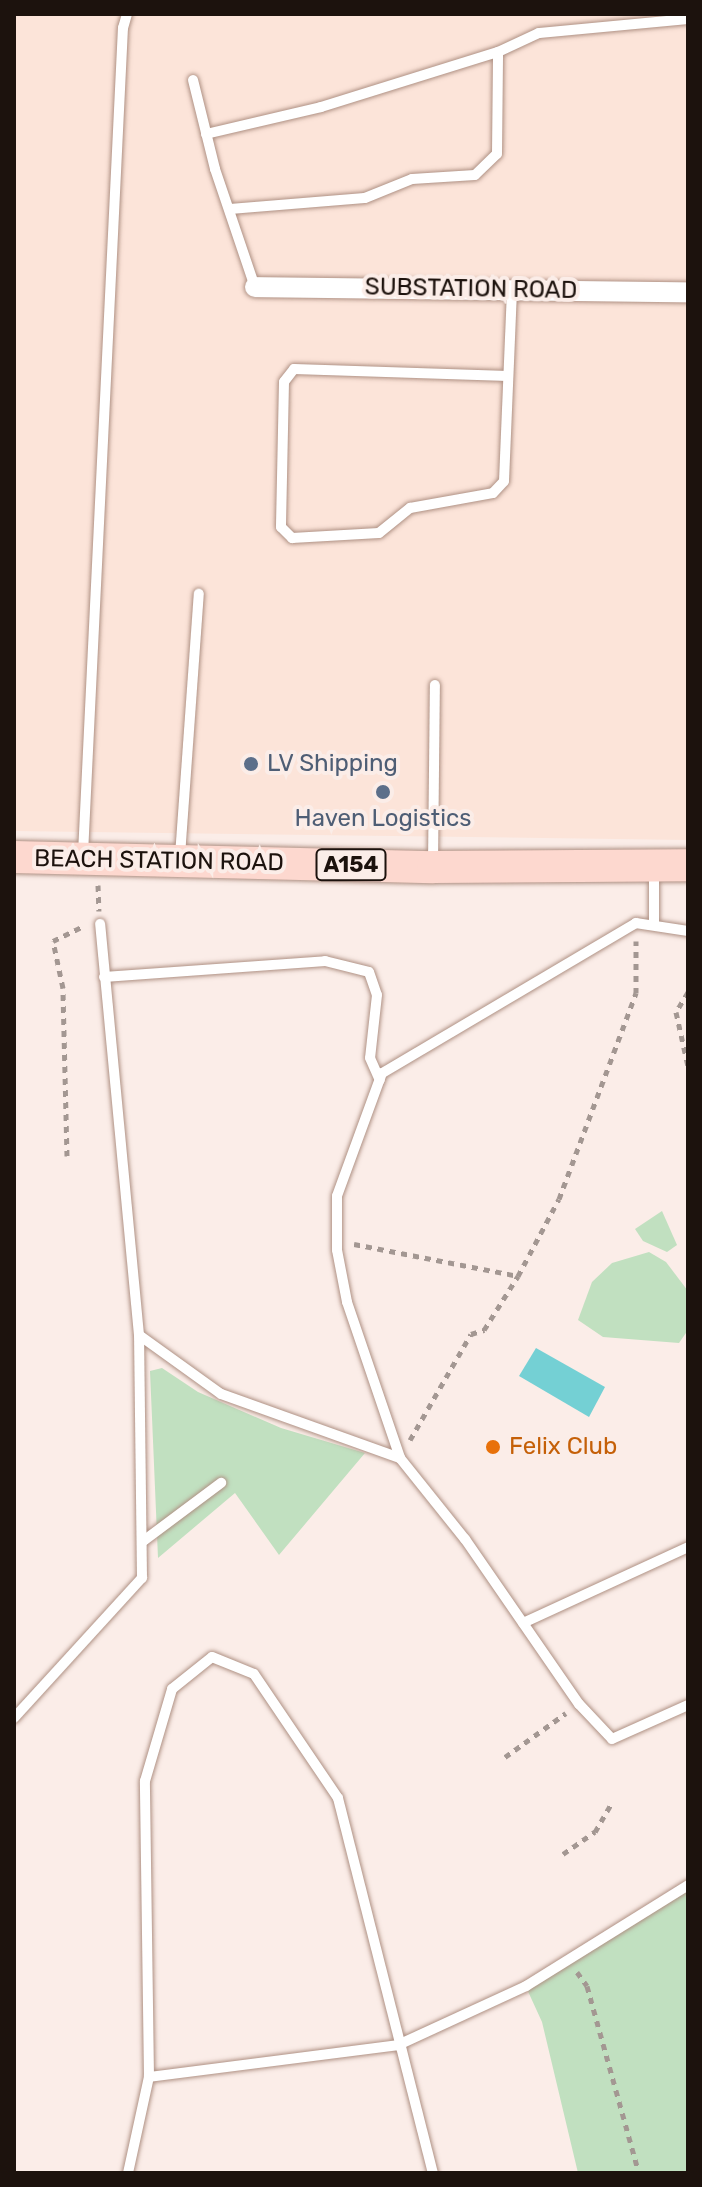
<!DOCTYPE html>
<html>
<head>
<meta charset="utf-8">
<style>
	body { margin:0 }
	#map { position:relative; width:702px; height:2187px; overflow:hidden; background:#fbede8; font-family:Rubik,sans-serif }
	div>[style] { position:absolute }
	.built>* { inset:0; background:#fce4d9 }
	.green>* { inset:0; background:#c1e0c0 }
	.water>* { inset:0; background:#74d0d4 }
	.path>* { height:5px; margin-top:-2.5px; transform-origin:0; background:repeating-linear-gradient(90deg,#a39792 0 6px,transparent 0 12px) }
	.roads { filter:drop-shadow(0 0 2px #af9184) drop-shadow(0 0 2px #af9184) }
	.service>* { height:10px; margin:-5px; padding:0 5px; transform-origin:5px; border-radius:5px; background:#fff }
	.minor>* { height:20px; margin:-10px; padding:0 10px; transform-origin:10px; border-radius:10px; background:#fff }
	.primary>* { height:32px; margin:-16px; padding:0 16px; transform-origin:16px; border-radius:16px; background:#fdd8cf }
	.dots>* { width:22px; height:22px; translate:-50% -50%; box-sizing:border-box; border:4px solid #fbede8; border-radius:50% }
	span { translate:-50% -50%; white-space:nowrap; text-align:center; line-height:1.15; -webkit-text-stroke:8px #fbede8; paint-order:stroke }
	.shield-label span { padding:2px 6px; background:#fbede8; border:2px solid; border-radius:6px; -webkit-text-stroke-width:0 }
	.shield-label { font-size:22px; color:#1c120d; font-weight:700 }
	.street-label { font-size:24px; color:#1c120d }
	.service-label { font-size:24px; color:#4e5e75 }
	.left { translate:0 -50%; text-align:left }
	.food-label { font-size:24px; color:#c56008 }
	.frame { position:absolute; inset:0; border:16px solid #1c120d; pointer-events:none }
</style>
</head>
<body>
<div id="map">
	<div class="built">
		<i style="clip-path:polygon(14px 14px,688px 14px,688px 840px,14px 831px)"></i>
	</div>
	<div class="green">
		<i style="clip-path:polygon(662px 1211px,677px 1245px,667px 1252px,643px 1241px,635px 1229px)"></i>
		<i style="clip-path:polygon(649px 1252px,666px 1262px,688px 1291px,688px 1330px,679px 1343px,603px 1337px,578px 1320px,592px 1282px,612px 1263px)"></i>
		<i style="clip-path:polygon(162px 1368px,198px 1392px,281px 1428px,365px 1453px,279px 1555px,235px 1493px,158px 1558px,150px 1371px)"></i>
		<i style="clip-path:polygon(688px 1885px,688px 2173px,578px 2173px,542px 2022px,526px 1987px)"></i>
	</div>
	<div class="water">
		<i style="clip-path:polygon(536px 1348px,605px 1387px,589px 1417px,519px 1376px)"></i>
	</div>
	<div class="path">
		<i style="left:98px;top:885px;width:26px;rotate:88deg"></i>
		<i style="left:688px;top:992px;width:23px;rotate:121deg"></i>
		<i style="left:676px;top:1012px;width:55px;rotate:77.5deg"></i>
		<i style="left:67px;top:1156px;width:168px;rotate:-91.4deg"></i>
		<i style="left:63px;top:988px;width:48px;rotate:-102deg"></i>
		<i style="left:53px;top:941px;width:34px;rotate:-26deg"></i>
		<i style="left:354px;top:1244px;width:167px;rotate:11deg"></i>
		<i style="left:410px;top:1440px;width:122px;rotate:-60.1deg"></i>
		<i style="left:471px;top:1334px;width:14px;rotate:-17deg"></i>
		<i style="left:484px;top:1330px;width:64px;rotate:-57.8deg"></i>
		<i style="left:518px;top:1276px;width:87px;rotate:-62deg"></i>
		<i style="left:559px;top:1199px;width:220px;rotate:-69.5deg"></i>
		<i style="left:636px;top:993px;width:52px;rotate:-90deg"></i>
		<i style="left:505px;top:1757px;width:75px;rotate:-35.8deg"></i>
		<i style="left:563px;top:1854px;width:39px;rotate:-35deg"></i>
		<i style="left:595px;top:1832px;width:34px;rotate:-60deg"></i>
		<i style="left:577px;top:1972px;width:17px;rotate:54deg"></i>
		<i style="left:587px;top:1986px;width:194px;rotate:74.5deg"></i>
	</div>
	<div class="roads">
		<div class="service">
			<i style="left:193px;top:80px;width:92px;rotate:76.1deg"></i>
			<i style="left:215px;top:169px;width:125px;rotate:71.3deg"></i>
			<i style="left:206px;top:134px;width:118px;rotate:-13.2deg"></i>
			<i style="left:321px;top:107px;width:185px;rotate:-17.3deg"></i>
			<i style="left:230px;top:209px;width:135px;rotate:-4.7deg"></i>
			<i style="left:365px;top:198px;width:51px;rotate:-22deg"></i>
			<i style="left:412px;top:179px;width:63px;rotate:-3.6deg"></i>
			<i style="left:475px;top:175px;width:30px;rotate:-44deg"></i>
			<i style="left:497px;top:154px;width:102px;rotate:-89.4deg"></i>
			<i style="left:498px;top:52px;width:45px;rotate:-24.9deg"></i>
			<i style="left:539px;top:33px;width:150px;rotate:-5.4deg"></i>
			<i style="left:508px;top:376px;width:214px;rotate:-178.1deg"></i>
			<i style="left:294px;top:369px;width:16px;rotate:128deg"></i>
			<i style="left:284px;top:382px;width:145px;rotate:91.2deg"></i>
			<i style="left:281px;top:527px;width:16px;rotate:45deg"></i>
			<i style="left:292px;top:538px;width:87px;rotate:-3.3deg"></i>
			<i style="left:379px;top:533px;width:40px;rotate:-39deg"></i>
			<i style="left:410px;top:508px;width:84px;rotate:-10.2deg"></i>
			<i style="left:493px;top:493px;width:16px;rotate:-47deg"></i>
			<i style="left:504px;top:481px;width:191px;rotate:-87.6deg"></i>
			<i style="left:83px;top:854px;width:827px;rotate:-87.23deg"></i>
			<i style="left:123px;top:28px;width:15px;rotate:-74deg"></i>
			<i style="left:180px;top:856px;width:263px;rotate:-85.9deg"></i>
			<i style="left:433px;top:865px;width:180px;rotate:-89.4deg"></i>
			<i style="left:654px;top:923px;width:54px;rotate:-90deg"></i>
			<i style="left:688px;top:931px;width:53px;rotate:-171.3deg"></i>
			<i style="left:636px;top:923px;width:295px;rotate:149.4deg"></i>
			<i style="left:382px;top:1073px;width:131px;rotate:110.1deg"></i>
			<i style="left:337px;top:1196px;width:54px;rotate:90deg"></i>
			<i style="left:337px;top:1250px;width:53px;rotate:79.1deg"></i>
			<i style="left:347px;top:1302px;width:165px;rotate:71.2deg"></i>
			<i style="left:400px;top:1458px;width:104px;rotate:51.3deg"></i>
			<i style="left:465px;top:1539px;width:201px;rotate:55.4deg"></i>
			<i style="left:579px;top:1704px;width:48px;rotate:46.7deg"></i>
			<i style="left:612px;top:1739px;width:83px;rotate:-24.1deg"></i>
			<i style="left:104px;top:977px;width:222px;rotate:-4.1deg"></i>
			<i style="left:325px;top:961px;width:45px;rotate:14deg"></i>
			<i style="left:369px;top:972px;width:24px;rotate:71deg"></i>
			<i style="left:377px;top:995px;width:63px;rotate:96.3deg"></i>
			<i style="left:370px;top:1058px;width:24px;rotate:66deg"></i>
			<i style="left:139px;top:1335px;width:101px;rotate:35.7deg"></i>
			<i style="left:221px;top:1394px;width:190px;rotate:19.7deg"></i>
			<i style="left:142px;top:1542px;width:99px;rotate:-36.8deg"></i>
			<i style="left:523px;top:1623px;width:182px;rotate:-24.7deg"></i>
			<i style="left:14px;top:1718px;width:190px;rotate:-47.6deg"></i>
			<i style="left:142px;top:1578px;width:243px;rotate:-90.7deg"></i>
			<i style="left:139px;top:1335px;width:413px;rotate:-95.4deg"></i>
			<i style="left:149px;top:2077px;width:251px;rotate:-7.3deg"></i>
			<i style="left:398px;top:2045px;width:141px;rotate:-24.7deg"></i>
			<i style="left:526px;top:1986px;width:191px;rotate:-31.9deg"></i>
			<i style="left:128px;top:2173px;width:98px;rotate:-77.7deg"></i>
			<i style="left:149px;top:2077px;width:296px;rotate:-90.8deg"></i>
			<i style="left:145px;top:1781px;width:96px;rotate:-73.6deg"></i>
			<i style="left:172px;top:1689px;width:51px;rotate:-38.7deg"></i>
			<i style="left:212px;top:1657px;width:45px;rotate:22deg"></i>
			<i style="left:254px;top:1674px;width:150px;rotate:55.9deg"></i>
			<i style="left:338px;top:1798px;width:387px;rotate:75.8deg"></i>
		</div>
		<div class="minor">
			<i style="left:255px;top:287px;width:433px;rotate:0.7deg"></i>
		</div>
		<div class="primary">
			<i style="left:14px;top:857px;width:419px;rotate:1.4deg"></i>
			<i style="left:433px;top:867px;width:255px;rotate:-0.4deg"></i>
		</div>
	</div>
	<div class="dots">
		<i style="left:251px;top:764px;background:#5c6f8a"></i>
		<i style="left:383px;top:792px;background:#5c6f8a"></i>
		<i style="left:493px;top:1447px;background:#e8710a"></i>
	</div>
	<div class="shield-label">
		<span style="left:351px;top:865px">A154</span>
	</div>
	<div class="street-label">
		<span style="left:471px;top:289px;rotate:1deg">SUBSTATION ROAD</span>
		<span style="left:159px;top:861px;rotate:1deg">BEACH STATION ROAD</span>
	</div>
	<div class="service-label">
		<span class="left" style="left:267px;top:764px">LV Shipping</span>
		<span style="left:383px;top:819px">Haven Logistics</span>
	</div>
	<div class="food-label">
		<span class="left" style="left:509px;top:1447px">Felix Club</span>
	</div>
	<div class="frame"></div>
</div>
</body>
</html>
